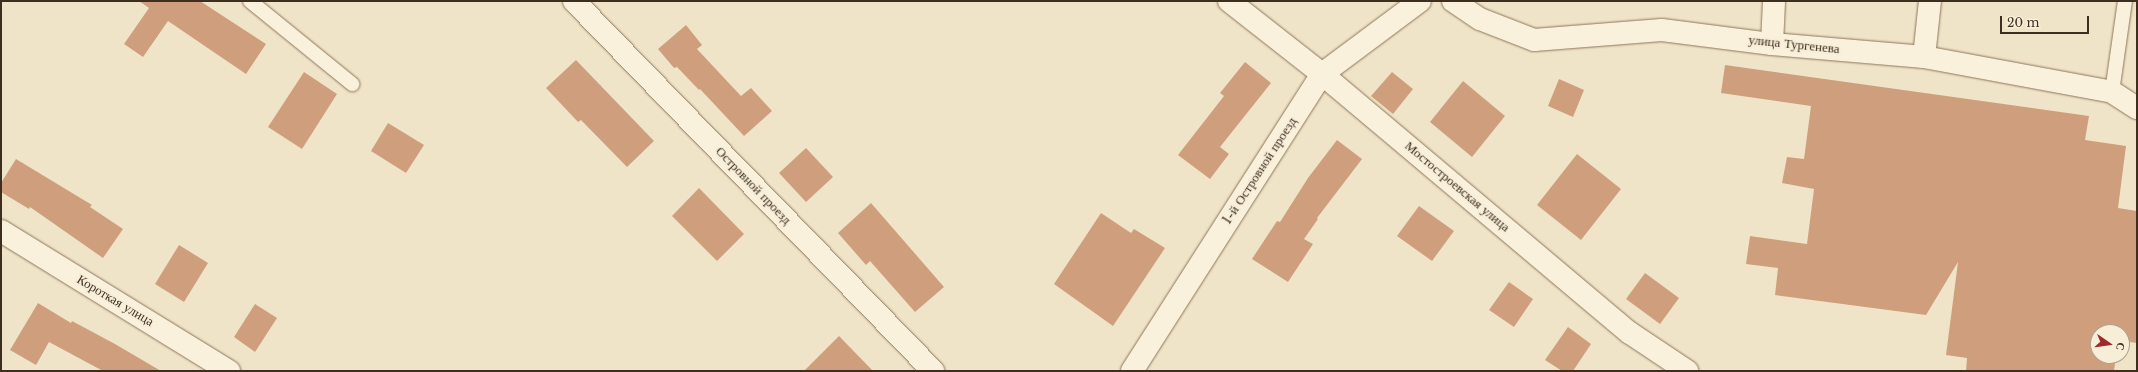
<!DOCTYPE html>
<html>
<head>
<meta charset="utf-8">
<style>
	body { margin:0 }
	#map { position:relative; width:2138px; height:372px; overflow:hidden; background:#f0e4c8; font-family:"Libre Baskerville",serif }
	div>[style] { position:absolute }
	.building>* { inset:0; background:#cf9f7d }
	.roads { filter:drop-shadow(0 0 1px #8d765c) drop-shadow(0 0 1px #8d765c) }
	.lane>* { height:14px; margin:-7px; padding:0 7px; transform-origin:7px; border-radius:7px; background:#faf1dc }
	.street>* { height:22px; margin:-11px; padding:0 11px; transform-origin:11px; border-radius:11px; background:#faf1dc }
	span { translate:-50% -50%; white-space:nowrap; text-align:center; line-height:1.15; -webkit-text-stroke:4px #f7eed8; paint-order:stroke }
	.street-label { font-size:13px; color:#3d2e20 }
	.frame { position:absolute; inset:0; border:2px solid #3d2e20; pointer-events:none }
	.north { position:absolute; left:2090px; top:324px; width:40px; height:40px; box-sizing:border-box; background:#f7eed8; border:1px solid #ada18e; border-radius:50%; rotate:103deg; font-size:11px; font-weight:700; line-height:16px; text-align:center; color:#3d2e20 }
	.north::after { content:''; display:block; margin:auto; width:14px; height:18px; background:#9e2a2b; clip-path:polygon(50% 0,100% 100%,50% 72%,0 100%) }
	.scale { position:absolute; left:2000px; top:16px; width:89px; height:18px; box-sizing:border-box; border:2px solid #3d2e20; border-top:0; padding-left:5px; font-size:12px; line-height:14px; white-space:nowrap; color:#3d2e20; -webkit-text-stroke:3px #f7eed8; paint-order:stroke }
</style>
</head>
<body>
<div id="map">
	<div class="building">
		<i style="clip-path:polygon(139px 1px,200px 1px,266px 44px,246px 74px,168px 21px,143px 57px,124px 44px,149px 8px)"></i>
		<i style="clip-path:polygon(686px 25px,702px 45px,697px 49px,741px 96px,751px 88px,772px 111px,744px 136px,700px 89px,699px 90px,677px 67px,674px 68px,658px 49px)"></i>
		<i style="clip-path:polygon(576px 60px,654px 141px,627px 167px,581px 120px,578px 122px,546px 88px)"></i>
		<i style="clip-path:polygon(1245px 62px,1271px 83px,1220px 147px,1229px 154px,1210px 179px,1178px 155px,1224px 96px,1220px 93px)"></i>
		<i style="clip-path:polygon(1725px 65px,2089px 116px,2085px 140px,2126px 146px,2118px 208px,2137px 211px,2137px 343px,2122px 341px,2122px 332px,2098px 332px,2098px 356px,2116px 356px,2114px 371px,1966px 371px,1967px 358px,1946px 355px,1958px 262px,1926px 315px,1775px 295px,1778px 268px,1746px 264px,1750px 236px,1807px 244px,1814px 189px,1782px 183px,1787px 157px,1804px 159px,1811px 106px,1721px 93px)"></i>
		<i style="clip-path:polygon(304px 72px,337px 94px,302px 149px,268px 127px)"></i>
		<i style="clip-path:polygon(1392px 72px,1413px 89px,1393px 114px,1371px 96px)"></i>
		<i style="clip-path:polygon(1559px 79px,1584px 90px,1573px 117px,1548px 106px)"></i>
		<i style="clip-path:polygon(1463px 81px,1505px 116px,1472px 157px,1430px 122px)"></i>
		<i style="clip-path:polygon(388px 123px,424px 145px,406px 173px,371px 151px)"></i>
		<i style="clip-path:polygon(1337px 140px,1362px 159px,1317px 218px,1318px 219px,1304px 239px,1313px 244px,1288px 282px,1252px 259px,1277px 221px,1280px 222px,1308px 178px)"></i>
		<i style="clip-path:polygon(806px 148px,833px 177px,806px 202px,779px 173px)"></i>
		<i style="clip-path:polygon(1577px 154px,1621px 189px,1581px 240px,1537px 205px)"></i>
		<i style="clip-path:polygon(16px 159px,92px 205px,90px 207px,123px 229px,103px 258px,30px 207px,29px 209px,1px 192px,1px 183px)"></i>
		<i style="clip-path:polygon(699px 188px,744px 234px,717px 261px,672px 216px)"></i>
		<i style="clip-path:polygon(871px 203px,944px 287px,915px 312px,870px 261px,866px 265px,838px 233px)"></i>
		<i style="clip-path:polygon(1419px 206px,1454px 231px,1432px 261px,1397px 236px)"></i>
		<i style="clip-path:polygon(1101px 213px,1131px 233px,1134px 229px,1165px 248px,1113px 326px,1054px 284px)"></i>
		<i style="clip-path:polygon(179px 245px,208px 263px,184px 302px,155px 284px)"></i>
		<i style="clip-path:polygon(1645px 273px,1679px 298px,1660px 324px,1626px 299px)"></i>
		<i style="clip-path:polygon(1509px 282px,1533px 299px,1514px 327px,1489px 310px)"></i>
		<i style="clip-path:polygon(38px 303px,71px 323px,72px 321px,115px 344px,161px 371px,103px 371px,49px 342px,36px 365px,10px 350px)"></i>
		<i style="clip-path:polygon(255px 304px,277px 318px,255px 352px,234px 337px)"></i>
		<i style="clip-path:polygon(1568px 327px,1591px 344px,1573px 371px,1562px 371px,1545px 360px)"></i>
		<i style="clip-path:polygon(839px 336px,873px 371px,804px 371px)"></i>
	</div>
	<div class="roads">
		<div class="lane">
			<i style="left:250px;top:1px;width:132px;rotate:39.1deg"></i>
			<i style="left:2112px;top:92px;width:92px;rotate:-81.9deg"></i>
		</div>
		<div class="street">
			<i style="left:574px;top:1px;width:516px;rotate:45.86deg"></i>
			<i style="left:1229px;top:1px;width:118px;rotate:38.1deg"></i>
			<i style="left:1322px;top:74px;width:402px;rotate:40.1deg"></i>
			<i style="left:1630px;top:333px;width:69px;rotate:33.7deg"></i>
			<i style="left:1453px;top:1px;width:32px;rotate:34deg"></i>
			<i style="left:1480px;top:19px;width:58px;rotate:21.3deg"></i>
			<i style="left:1534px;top:40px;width:128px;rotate:-4.5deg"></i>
			<i style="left:1662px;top:30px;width:111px;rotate:7.3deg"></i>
			<i style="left:1772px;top:44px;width:153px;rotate:4.9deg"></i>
			<i style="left:1924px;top:57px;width:191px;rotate:10.5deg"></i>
			<i style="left:2112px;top:92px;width:30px;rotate:33deg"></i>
			<i style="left:1772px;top:44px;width:43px;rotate:-87.3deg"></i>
			<i style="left:1924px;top:57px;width:56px;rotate:-83.9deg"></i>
			<i style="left:1px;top:231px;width:268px;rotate:31.6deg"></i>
			<i style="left:1132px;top:371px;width:353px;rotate:-57.4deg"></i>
			<i style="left:1322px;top:74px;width:122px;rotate:-36.7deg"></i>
		</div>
	</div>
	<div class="street-label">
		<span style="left:1794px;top:45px;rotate:6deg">улица Тургенева</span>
		<span style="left:1260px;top:171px;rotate:-57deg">1-й Островной проезд</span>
		<span style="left:753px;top:186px;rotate:46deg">Островной проезд</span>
		<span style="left:1457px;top:187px;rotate:40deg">Мостостроевская улица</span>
		<span style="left:115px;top:301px;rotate:31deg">Короткая улица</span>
	</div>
	<div class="frame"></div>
	<div class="north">С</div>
	<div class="scale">20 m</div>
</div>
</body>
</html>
